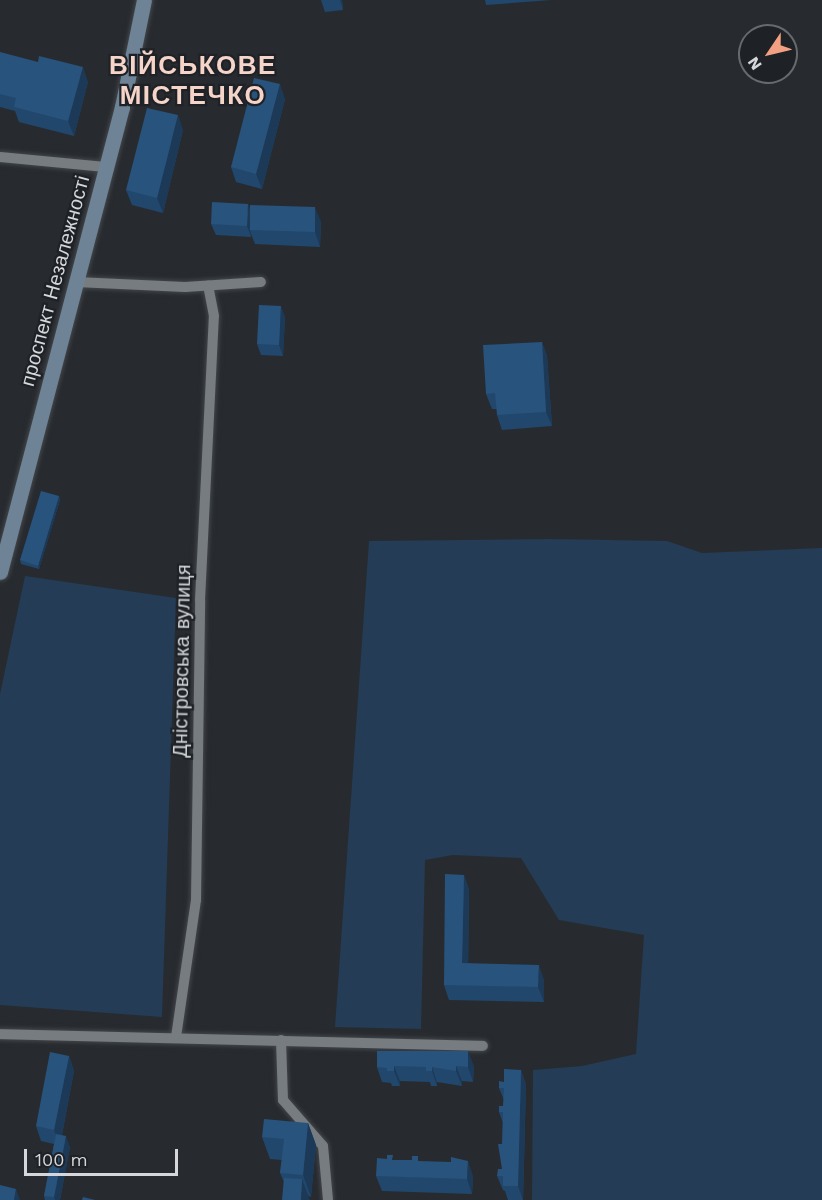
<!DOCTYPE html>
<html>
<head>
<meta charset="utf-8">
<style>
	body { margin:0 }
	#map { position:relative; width:822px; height:1200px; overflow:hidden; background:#272b2f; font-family:"Work Sans",sans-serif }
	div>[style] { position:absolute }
	.green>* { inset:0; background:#243c55 }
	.roads { filter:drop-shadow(0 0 2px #43464a) drop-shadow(0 0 2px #43464a) }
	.street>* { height:10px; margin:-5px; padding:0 5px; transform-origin:5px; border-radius:5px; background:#777c80 }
	.secondary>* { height:15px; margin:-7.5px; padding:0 7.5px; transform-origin:7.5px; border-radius:7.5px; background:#6f8396 }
	.wall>* { inset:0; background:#22476c }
	.shaded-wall>* { inset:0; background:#1c3a58 }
	.building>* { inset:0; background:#28537d }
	span { translate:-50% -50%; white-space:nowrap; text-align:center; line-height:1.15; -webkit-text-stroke:4.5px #1e2125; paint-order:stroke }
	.street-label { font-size:20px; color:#d5d7da }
	.district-label { font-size:26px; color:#f5d4c9; font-weight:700; letter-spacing:1.5px }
	.north { position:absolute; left:738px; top:24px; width:60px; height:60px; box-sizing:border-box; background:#1e2125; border:2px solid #676a6d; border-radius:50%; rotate:235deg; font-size:16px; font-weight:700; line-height:24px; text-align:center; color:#d5d7da }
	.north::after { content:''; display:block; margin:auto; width:21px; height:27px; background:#f3a082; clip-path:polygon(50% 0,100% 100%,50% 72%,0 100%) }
	.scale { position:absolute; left:24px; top:1149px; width:154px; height:27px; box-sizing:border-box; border:3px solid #d5d7da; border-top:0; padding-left:8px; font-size:18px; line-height:21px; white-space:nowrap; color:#d5d7da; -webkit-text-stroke:4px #1e2125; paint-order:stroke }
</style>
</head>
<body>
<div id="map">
	<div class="green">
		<i style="clip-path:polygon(549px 539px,667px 541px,702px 553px,822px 548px,822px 1200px,532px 1200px,533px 1070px,582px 1066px,636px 1054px,644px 935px,559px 920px,521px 858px,453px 855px,425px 860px,421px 1029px,335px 1027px,369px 541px)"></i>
		<i style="clip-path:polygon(25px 576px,176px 598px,162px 1017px,0 1005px,0 694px)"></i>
	</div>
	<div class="roads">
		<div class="street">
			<i style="left:0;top:157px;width:106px;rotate:5.4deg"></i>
			<i style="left:76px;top:282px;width:109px;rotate:2.6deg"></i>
			<i style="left:185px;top:287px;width:76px;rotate:-3.8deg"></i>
			<i style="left:0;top:1034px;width:483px;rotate:1.4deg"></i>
			<i style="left:176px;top:1037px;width:138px;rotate:-81.7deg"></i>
			<i style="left:196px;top:900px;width:300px;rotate:-89.2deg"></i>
			<i style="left:200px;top:600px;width:284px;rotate:-87.2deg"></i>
			<i style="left:214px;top:316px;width:31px;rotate:-101deg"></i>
			<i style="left:281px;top:1040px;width:60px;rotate:88.1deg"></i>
			<i style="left:283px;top:1100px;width:61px;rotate:49deg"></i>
			<i style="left:323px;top:1146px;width:54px;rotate:84.7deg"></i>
		</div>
		<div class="secondary">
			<i style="left:0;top:572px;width:481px;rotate:-75.3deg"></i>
			<i style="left:122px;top:107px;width:109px;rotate:-78.4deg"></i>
		</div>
	</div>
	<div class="wall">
		<i style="clip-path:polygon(321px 0,342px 0,343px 10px,325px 12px)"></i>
		<i style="clip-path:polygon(485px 0,551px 0,486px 5px)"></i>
		<i style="clip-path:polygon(0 52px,88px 82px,74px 136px,19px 122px,15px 111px,0 107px)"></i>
		<i style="clip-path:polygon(285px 99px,262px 189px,236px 182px,231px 167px)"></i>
		<i style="clip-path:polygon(183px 130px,163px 213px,132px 205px,126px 190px)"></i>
		<i style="clip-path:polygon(250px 210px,321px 222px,320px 247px,255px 244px,251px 234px,251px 237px,216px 235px,211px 224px)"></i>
		<i style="clip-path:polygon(285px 317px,283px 356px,261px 355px,257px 344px)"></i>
		<i style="clip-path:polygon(542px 342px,547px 356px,552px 426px,502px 430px,497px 415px,497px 409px,492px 409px,486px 394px)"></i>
		<i style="clip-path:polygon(59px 496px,60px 500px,39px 569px,21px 564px,20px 560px)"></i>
		<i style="clip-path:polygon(464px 875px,469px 890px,468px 963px,544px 980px,544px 1002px,449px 1000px,444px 985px)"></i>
		<i style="clip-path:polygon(377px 1051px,474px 1066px,473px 1082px,462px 1081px,462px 1086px,437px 1082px,437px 1086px,431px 1086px,430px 1082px,400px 1081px,400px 1086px,392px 1086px,391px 1083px,382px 1082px,377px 1067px)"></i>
		<i style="clip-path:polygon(69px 1056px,74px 1071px,62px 1135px,70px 1147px,60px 1200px,45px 1200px,44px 1196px,54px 1144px,41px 1141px,36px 1126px)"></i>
		<i style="clip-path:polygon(521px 1070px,526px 1085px,523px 1200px,508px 1200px,505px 1191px,503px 1190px,497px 1176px,502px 1169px,503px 1123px,499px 1112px,503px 1106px,504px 1100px,499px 1088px,504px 1082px)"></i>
		<i style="clip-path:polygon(308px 1123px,316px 1145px,311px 1197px,309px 1196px,284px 1182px,280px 1173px,282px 1160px,270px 1159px,262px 1137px)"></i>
		<i style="clip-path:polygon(394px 1160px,420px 1161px,473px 1176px,472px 1194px,382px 1191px,376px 1176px)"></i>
	</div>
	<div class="shaded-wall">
		<i style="clip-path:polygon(340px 0,342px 0,343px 10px)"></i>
		<i style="clip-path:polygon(83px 67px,88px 82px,74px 136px,68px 121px)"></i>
		<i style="clip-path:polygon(280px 84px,285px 99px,262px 189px,256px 174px)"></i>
		<i style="clip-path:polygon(178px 115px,183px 130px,163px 213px,157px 198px)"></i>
		<i style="clip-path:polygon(248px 204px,252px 215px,250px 230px,251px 234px,251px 237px,247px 226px)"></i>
		<i style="clip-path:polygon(315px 207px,321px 222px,320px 247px,315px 232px)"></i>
		<i style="clip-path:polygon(281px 306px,285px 317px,283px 356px,279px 345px)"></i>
		<i style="clip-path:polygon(542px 342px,547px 356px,552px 426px,546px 412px)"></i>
		<i style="clip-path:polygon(59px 496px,60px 500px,39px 569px,38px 566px)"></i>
		<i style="clip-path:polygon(464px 875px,469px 890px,468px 978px,462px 963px)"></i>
		<i style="clip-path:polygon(539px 965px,544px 980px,544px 1002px,538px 987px)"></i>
		<i style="clip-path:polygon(468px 1051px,474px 1066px,473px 1082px,468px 1067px)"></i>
		<i style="clip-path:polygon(69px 1056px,74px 1071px,60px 1145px,54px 1130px)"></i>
		<i style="clip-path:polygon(394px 1066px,400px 1081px,400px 1086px,394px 1071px)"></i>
		<i style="clip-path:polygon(456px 1066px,462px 1081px,462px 1086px,456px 1071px)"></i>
		<i style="clip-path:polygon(432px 1067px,437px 1082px,437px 1086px,432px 1071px)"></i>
		<i style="clip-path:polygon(521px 1070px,526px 1085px,523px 1200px,518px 1186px)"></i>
		<i style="clip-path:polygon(308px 1123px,316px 1145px,311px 1197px,303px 1175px)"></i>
		<i style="clip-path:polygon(66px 1136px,70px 1147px,60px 1200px,55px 1200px,54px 1197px)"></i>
		<i style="clip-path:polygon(468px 1161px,473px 1176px,472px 1194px,467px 1179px)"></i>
		<i style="clip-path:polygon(302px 1179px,310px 1200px,301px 1200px)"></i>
		<i style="clip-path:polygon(16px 1189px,20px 1200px,14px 1200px)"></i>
	</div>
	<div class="building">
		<i style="clip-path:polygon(0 52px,38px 62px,39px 56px,83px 67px,68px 121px,14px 107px,16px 98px,0 94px)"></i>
		<i style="clip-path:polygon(254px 78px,280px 84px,256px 174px,231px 167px)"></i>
		<i style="clip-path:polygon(147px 108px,178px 115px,157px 198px,126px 190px)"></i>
		<i style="clip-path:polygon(212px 202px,248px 204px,247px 226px,211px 224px)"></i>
		<i style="clip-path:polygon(250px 205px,315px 207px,315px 232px,250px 230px)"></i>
		<i style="clip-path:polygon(259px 305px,281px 306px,279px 345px,257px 344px)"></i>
		<i style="clip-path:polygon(542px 342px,546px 412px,497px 415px,495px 393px,486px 394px,483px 345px)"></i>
		<i style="clip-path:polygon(41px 491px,59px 496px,38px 566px,20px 560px)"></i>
		<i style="clip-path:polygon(445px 874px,464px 875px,462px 963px,539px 965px,538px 987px,444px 985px)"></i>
		<i style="clip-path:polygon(377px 1051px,468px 1051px,468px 1067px,456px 1066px,456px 1071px,432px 1067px,432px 1071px,426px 1071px,426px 1067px,394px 1066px,394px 1071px,387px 1071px,387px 1068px,377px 1067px)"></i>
		<i style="clip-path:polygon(50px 1052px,69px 1056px,54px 1130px,36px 1126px)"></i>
		<i style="clip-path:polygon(504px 1069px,521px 1070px,518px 1186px,503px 1186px,503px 1176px,497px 1176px,498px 1169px,502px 1169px,498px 1144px,502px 1144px,503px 1112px,499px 1112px,499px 1106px,503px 1106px,504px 1088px,499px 1088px,499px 1081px,504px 1082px)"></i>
		<i style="clip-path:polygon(264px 1119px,308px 1123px,303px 1175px,280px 1173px,284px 1139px,262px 1137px)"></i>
		<i style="clip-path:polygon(56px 1134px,66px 1136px,54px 1197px,44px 1196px)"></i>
		<i style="clip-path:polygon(387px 1155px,393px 1155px,392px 1160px,412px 1160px,412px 1156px,418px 1156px,418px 1161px,451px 1162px,451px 1157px,468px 1161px,467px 1179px,376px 1176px,377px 1158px,387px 1159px)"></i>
		<i style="clip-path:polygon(284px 1178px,302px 1179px,301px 1200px,282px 1200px)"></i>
		<i style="clip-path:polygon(0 1185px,16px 1189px,14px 1200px,0 1200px)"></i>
		<i style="clip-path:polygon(83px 1197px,95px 1200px,82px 1200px)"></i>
	</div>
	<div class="street-label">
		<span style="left:55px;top:281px;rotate:-75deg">проспект Незалежності</span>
		<span style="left:182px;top:661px;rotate:-89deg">Дністровська вулиця</span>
	</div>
	<div class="district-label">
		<span style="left:193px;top:81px">ВІЙСЬКОВЕ<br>МІСТЕЧКО</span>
	</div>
	<div class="north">N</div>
	<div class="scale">100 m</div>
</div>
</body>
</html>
